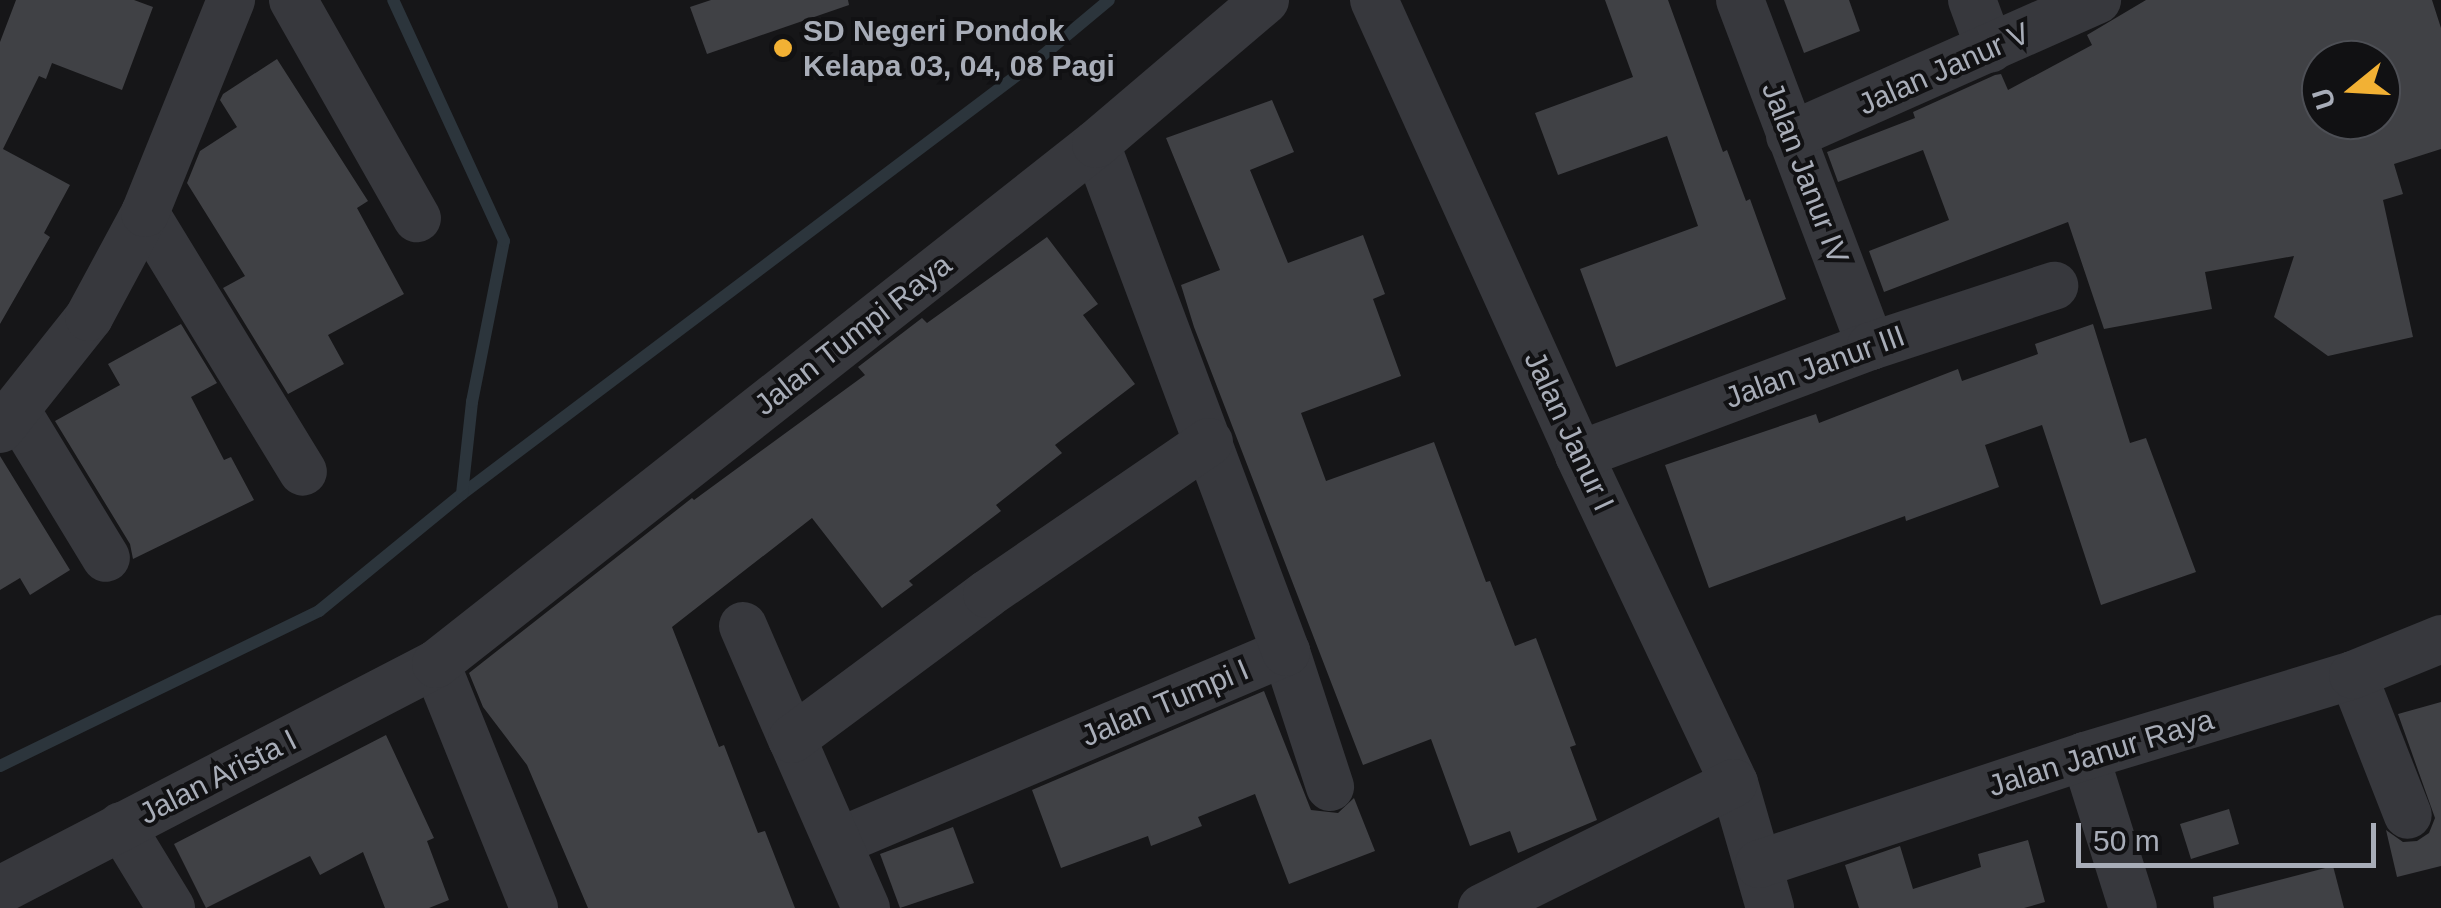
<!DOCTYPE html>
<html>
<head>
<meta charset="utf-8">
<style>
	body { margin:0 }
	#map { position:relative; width:2441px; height:908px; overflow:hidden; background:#161618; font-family:Arial,sans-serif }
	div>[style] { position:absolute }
	.stream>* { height:12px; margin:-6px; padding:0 6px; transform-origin:6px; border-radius:6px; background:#2c353c }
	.building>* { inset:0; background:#404145 }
	.minor>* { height:48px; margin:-24px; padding:0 24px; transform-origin:24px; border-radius:24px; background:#37383d }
	.dots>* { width:28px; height:28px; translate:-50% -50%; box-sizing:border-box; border:5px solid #111113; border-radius:50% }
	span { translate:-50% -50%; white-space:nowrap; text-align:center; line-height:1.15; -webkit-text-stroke:8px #111113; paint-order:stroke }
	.poi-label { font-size:30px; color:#a8adb8; font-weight:700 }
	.left { translate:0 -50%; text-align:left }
	.street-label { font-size:30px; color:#a8adb8 }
	.north { position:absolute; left:2301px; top:40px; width:100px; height:100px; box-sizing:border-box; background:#111113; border:2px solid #4d4f55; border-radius:50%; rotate:252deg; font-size:28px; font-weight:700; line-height:40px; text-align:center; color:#a8adb8 }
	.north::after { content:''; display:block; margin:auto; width:35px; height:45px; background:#f2b134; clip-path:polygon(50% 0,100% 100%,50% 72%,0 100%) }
	.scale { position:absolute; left:2076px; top:823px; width:300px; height:45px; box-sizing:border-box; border:5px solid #a8adb8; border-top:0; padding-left:12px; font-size:30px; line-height:35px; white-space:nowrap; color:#a8adb8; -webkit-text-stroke:8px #111113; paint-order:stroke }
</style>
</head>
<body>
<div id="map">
	<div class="stream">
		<i style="left:462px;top:494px;width:719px;rotate:-37.03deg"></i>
		<i style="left:1036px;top:61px;width:95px;rotate:-39.9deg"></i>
		<i style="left:0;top:766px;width:355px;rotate:-25.9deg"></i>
		<i style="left:319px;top:611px;width:185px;rotate:-39.3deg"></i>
		<i style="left:462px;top:494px;width:93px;rotate:-83.8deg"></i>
		<i style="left:472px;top:402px;width:164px;rotate:-78.8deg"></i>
		<i style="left:504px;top:241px;width:265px;rotate:-114.7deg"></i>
	</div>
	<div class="building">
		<i style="clip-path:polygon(16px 0,134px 0,153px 7px,122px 90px,52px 63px,46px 79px,39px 76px,3px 149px,70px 185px,44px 233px,50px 237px,0 324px,0 42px)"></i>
		<i style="clip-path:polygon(711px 0,848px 0,849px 5px,707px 54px,690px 7px)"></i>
		<i style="clip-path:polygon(1605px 0,1668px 0,1723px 152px,1727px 150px,1746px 201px,1750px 199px,1786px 299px,1616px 367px,1580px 269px,1698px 226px,1667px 136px,1558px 175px,1535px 113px,1633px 77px)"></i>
		<i style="clip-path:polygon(1784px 0,1849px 0,1860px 31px,1804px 53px)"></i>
		<i style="clip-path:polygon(evenodd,2146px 0,2432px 0,2441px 28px,2441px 149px,2394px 164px,2403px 194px,2383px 200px,2413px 337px,2328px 356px,2274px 317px,2294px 256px,2205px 272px,2212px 309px,2104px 329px,2068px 222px,1884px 292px,1869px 251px,1949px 220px,1923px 150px,1838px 182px,1827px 152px,1915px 118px,1913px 112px,1995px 75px,2001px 74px,2008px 90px,2092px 45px,2087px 35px,2146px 0,2321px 60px,2381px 60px,2381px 120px,2321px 120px,2321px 60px)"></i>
		<i style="clip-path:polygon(277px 59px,368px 201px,357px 208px,404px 294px,328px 335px,344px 364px,288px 394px,223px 288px,245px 276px,187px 183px,200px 151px,237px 127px,220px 100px,223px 94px)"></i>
		<i style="clip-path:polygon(1272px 100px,1294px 152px,1250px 170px,1288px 263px,1363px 235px,1385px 294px,1373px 299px,1401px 376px,1301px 413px,1326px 481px,1434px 442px,1486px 582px,1490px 581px,1515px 646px,1536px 638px,1576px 745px,1570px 747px,1597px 820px,1518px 853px,1510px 831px,1470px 846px,1431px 739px,1363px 765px,1194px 327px,1181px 285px,1220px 270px,1166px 138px)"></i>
		<i style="clip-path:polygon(1047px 237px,1098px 304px,1083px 315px,1135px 384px,1055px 445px,1062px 453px,996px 505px,1001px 511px,909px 581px,913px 585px,882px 608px,812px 518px,672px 627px,719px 747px,724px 745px,758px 833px,765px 831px,795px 908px,588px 908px,527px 765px,483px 707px,469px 673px,692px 498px,694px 500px,865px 375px,858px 367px,922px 318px,927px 323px)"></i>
		<i style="clip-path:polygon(181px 324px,217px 383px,191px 397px,224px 460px,231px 457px,254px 500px,133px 559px,130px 544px,55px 421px,120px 385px,108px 364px)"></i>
		<i style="clip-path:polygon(2093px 324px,2130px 443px,2146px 438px,2196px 572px,2101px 605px,2042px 425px,1985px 445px,1999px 487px,1906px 521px,1905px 516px,1709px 588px,1665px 465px,1816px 414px,1819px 423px,1958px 369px,1962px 381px,2038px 354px,2035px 344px)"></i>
		<i style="clip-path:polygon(0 456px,70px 570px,30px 595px,20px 578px,0 590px)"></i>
		<i style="clip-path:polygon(1264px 691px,1311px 810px,1338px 813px,1354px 798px,1375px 851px,1289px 884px,1255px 794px,1198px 817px,1202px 826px,1151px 846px,1148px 836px,1061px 868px,1032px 790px)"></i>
		<i style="clip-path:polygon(2441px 702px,2441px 866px,2397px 877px,2386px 830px,2403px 842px,2417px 841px,2429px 833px,2435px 818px,2398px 714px)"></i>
		<i style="clip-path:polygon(386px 735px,434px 838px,427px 841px,449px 900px,429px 908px,385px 908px,363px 852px,320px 875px,310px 856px,206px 908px,174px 844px)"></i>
		<i style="clip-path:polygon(2229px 809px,2239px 844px,2191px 859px,2180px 824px)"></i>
		<i style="clip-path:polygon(953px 827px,974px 883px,900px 908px,880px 854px)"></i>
		<i style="clip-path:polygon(2028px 840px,2045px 902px,2024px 908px,1859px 908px,1845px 865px,1900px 846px,1913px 889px,1981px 867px,1978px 854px)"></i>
		<i style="clip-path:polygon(2333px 866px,2344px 908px,2214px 908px,2213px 897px)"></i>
	</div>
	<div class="minor">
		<i style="left:293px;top:0;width:251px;rotate:60.4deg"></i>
		<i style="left:1374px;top:0;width:499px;rotate:65.7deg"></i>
		<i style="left:1579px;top:455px;width:363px;rotate:64.7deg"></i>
		<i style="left:1734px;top:783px;width:130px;rotate:73.9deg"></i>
		<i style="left:1740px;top:0;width:370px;rotate:69.3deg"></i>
		<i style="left:1972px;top:0;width:52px;rotate:69.8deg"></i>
		<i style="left:1790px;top:136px;width:336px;rotate:-23.9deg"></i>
		<i style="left:145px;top:213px;width:303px;rotate:58.6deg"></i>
		<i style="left:16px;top:410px;width:173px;rotate:58.7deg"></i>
		<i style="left:0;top:429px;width:143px;rotate:-51.5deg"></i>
		<i style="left:89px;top:317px;width:118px;rotate:-61.7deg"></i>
		<i style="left:145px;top:213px;width:230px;rotate:-68deg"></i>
		<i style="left:1579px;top:455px;width:312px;rotate:-20.5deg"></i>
		<i style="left:1871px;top:346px;width:193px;rotate:-18.2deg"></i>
		<i style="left:743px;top:626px;width:123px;rotate:66.6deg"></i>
		<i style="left:1286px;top:652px;width:142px;rotate:71.9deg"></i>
		<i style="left:436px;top:664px;width:263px;rotate:68.1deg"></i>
		<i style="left:2353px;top:675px;width:150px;rotate:68.6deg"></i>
		<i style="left:2085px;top:756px;width:159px;rotate:72.5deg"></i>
		<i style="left:121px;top:826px;width:96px;rotate:58.6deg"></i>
		<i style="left:838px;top:842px;width:487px;rotate:-23deg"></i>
		<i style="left:1286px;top:652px;width:542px;rotate:-110.51deg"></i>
		<i style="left:1759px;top:864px;width:343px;rotate:-18.3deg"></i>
		<i style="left:2085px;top:756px;width:280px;rotate:-16.8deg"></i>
		<i style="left:2353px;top:675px;width:95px;rotate:-22.2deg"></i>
		<i style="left:0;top:890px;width:491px;rotate:-27.4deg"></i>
		<i style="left:436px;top:664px;width:840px;rotate:-38.23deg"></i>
		<i style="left:1096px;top:144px;width:222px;rotate:-40.4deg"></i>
		<i style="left:866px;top:908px;width:184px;rotate:-113.6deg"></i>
		<i style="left:792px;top:739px;width:243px;rotate:-36.6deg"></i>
		<i style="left:987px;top:594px;width:269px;rotate:-34.4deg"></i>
		<i style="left:1482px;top:908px;width:281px;rotate:-26.4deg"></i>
	</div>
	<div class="dots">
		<i style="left:783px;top:48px;background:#f2b134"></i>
	</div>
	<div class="poi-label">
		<span class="left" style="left:803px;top:48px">SD Negeri Pondok<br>Kelapa 03, 04, 08 Pagi</span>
	</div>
	<div class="street-label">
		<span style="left:1944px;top:69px;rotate:-24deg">Jalan Janur V</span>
		<span style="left:1805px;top:173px;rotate:69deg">Jalan Janur IV</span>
		<span style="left:853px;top:335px;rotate:-38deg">Jalan Tumpi Raya</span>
		<span style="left:1815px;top:367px;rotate:-20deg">Jalan Janur III</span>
		<span style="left:1569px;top:431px;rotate:65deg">Jalan Janur I</span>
		<span style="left:1165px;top:703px;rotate:-23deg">Jalan Tumpi I</span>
		<span style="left:2101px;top:753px;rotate:-17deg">Jalan Janur Raya</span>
		<span style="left:218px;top:777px;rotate:-27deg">Jalan Arista I</span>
	</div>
	<div class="north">U</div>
	<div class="scale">50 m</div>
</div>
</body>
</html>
